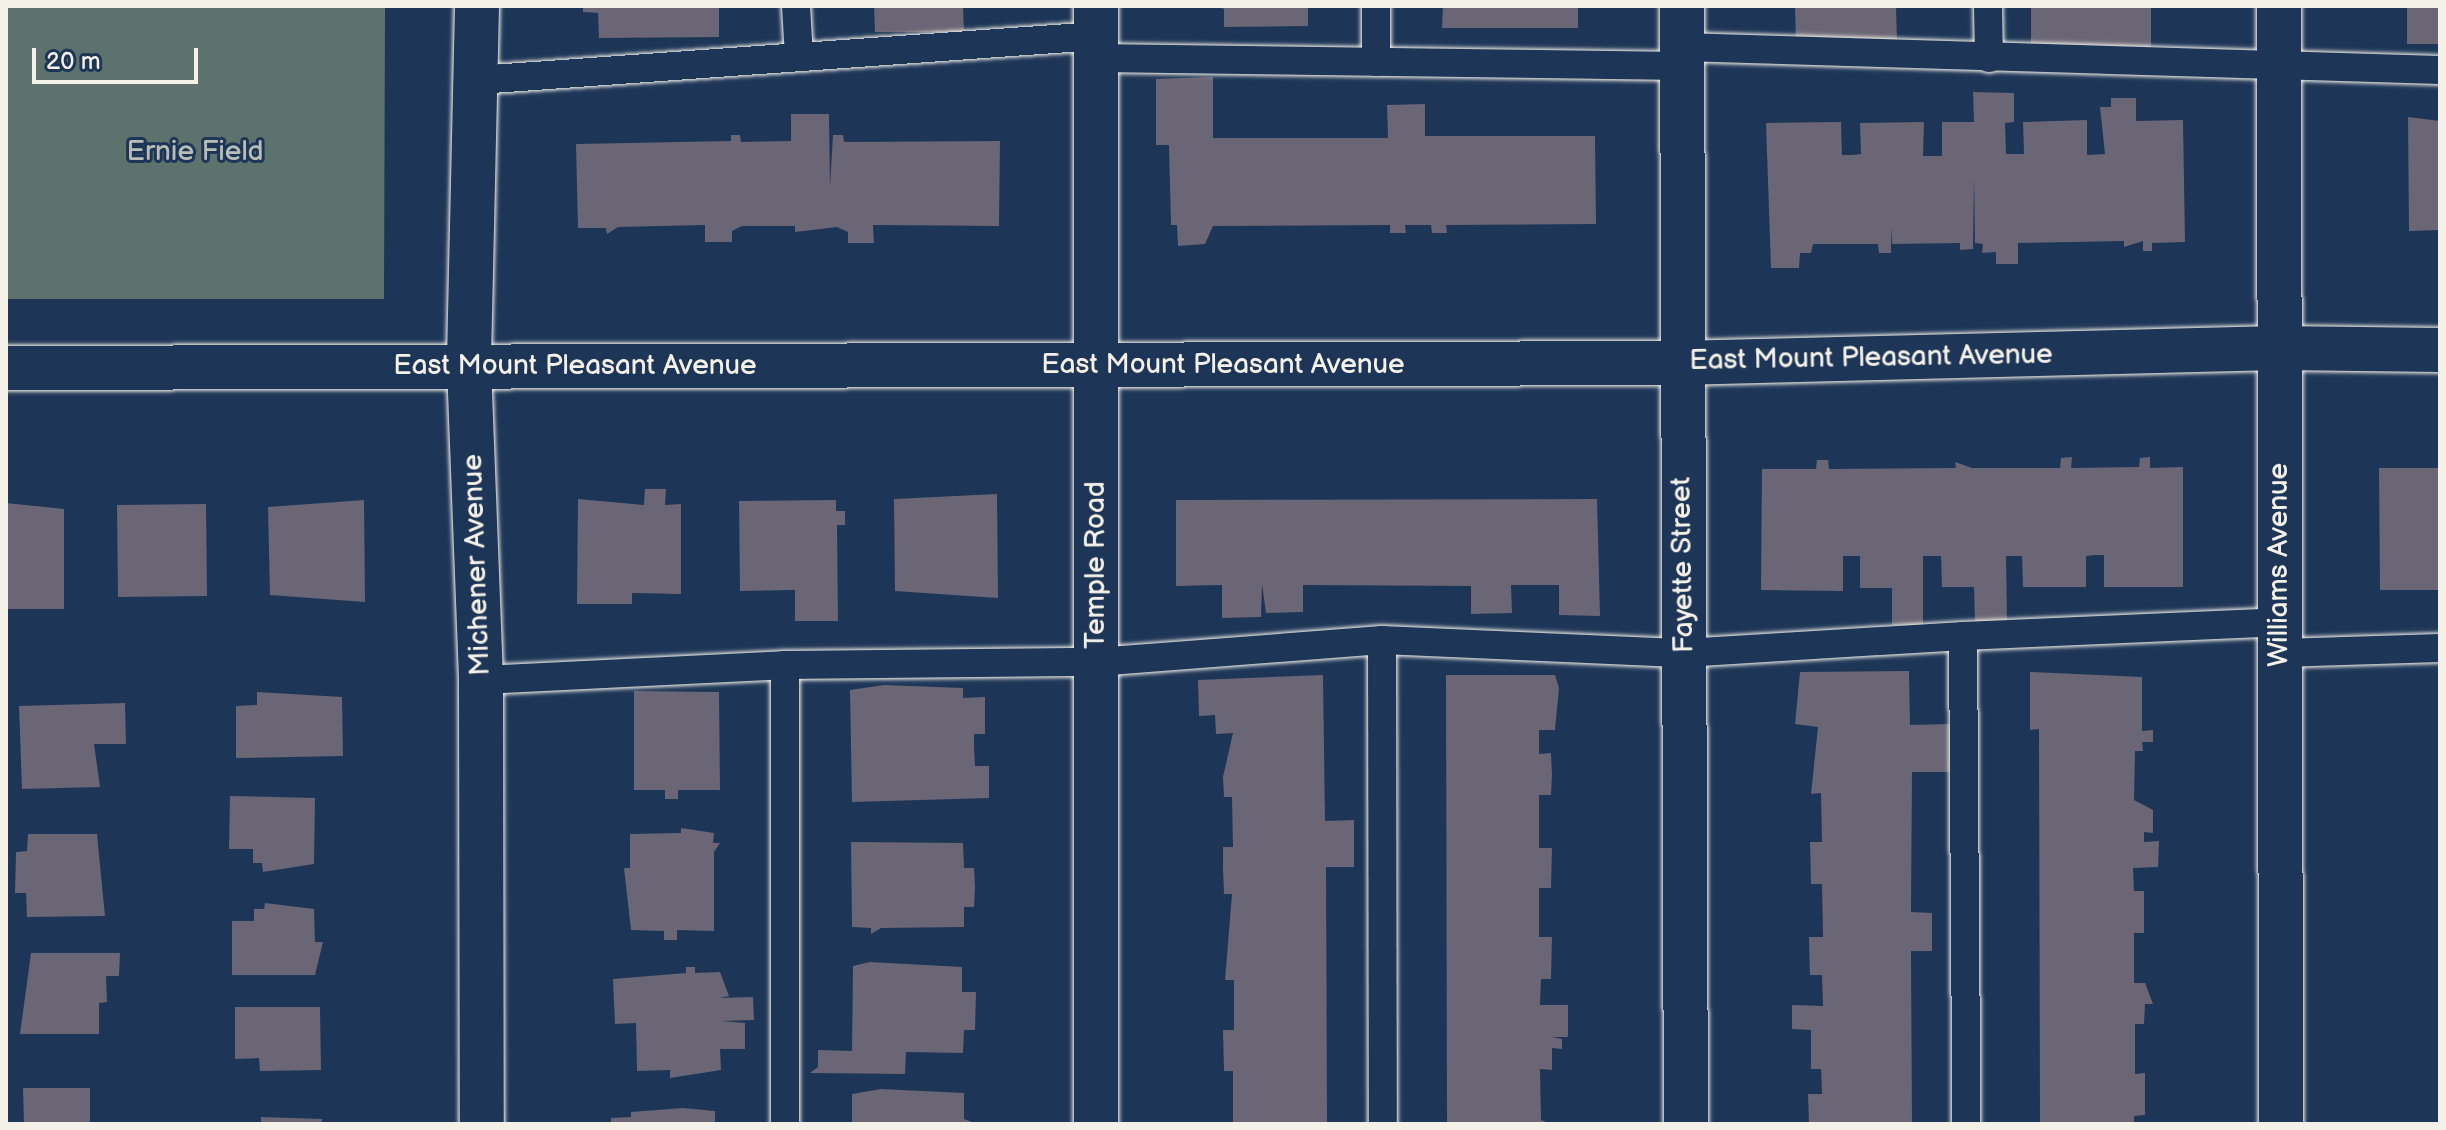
<!DOCTYPE html>
<html>
<head>
<meta charset="utf-8">
<style>
	body { margin:0 }
	#map { position:relative; width:2446px; height:1130px; overflow:hidden; background:#1d3557; font-family:"Balsamiq Sans",sans-serif }
	div>[style] { position:absolute }
	.green>* { inset:0; background:#5d726d }
	.building>* { inset:0; background:#6a6675 }
	.roads { filter:drop-shadow(0 0 2px #f4f1e8) drop-shadow(0 0 2px #f4f1e8) }
	.lane>* { height:28px; margin:-14px; padding:0 14px; transform-origin:14px; border-radius:14px; background:#1d3557 }
	.street>* { height:44px; margin:-22px; padding:0 22px; transform-origin:22px; border-radius:22px; background:#1d3557 }
	.secondary>* { height:44px; margin:-22px; padding:0 22px; transform-origin:22px; border-radius:22px; background:#1d3557 }
	span { translate:-50% -50%; white-space:nowrap; text-align:center; line-height:1.15; -webkit-text-stroke:6px #1d3557; paint-order:stroke }
	.park-label { font-size:28px; color:#b8beb7 }
	.street-label { font-size:28px; color:#f4f1e8 }
	.frame { position:absolute; inset:0; border:8px solid #f4f1e8; pointer-events:none }
	.scale { position:absolute; left:32px; top:48px; width:166px; height:36px; box-sizing:border-box; border:4px solid #f4f1e8; border-top:0; padding-left:10px; font-size:24px; line-height:28px; white-space:nowrap; color:#f4f1e8; -webkit-text-stroke:6px #1d3557; paint-order:stroke }
</style>
</head>
<body>
<div id="map">
	<div class="green">
		<i style="clip-path:polygon(6px 6px,385px 6px,384px 299px,6px 299px)"></i>
	</div>
	<div class="building">
		<i style="clip-path:polygon(583px 6px,719px 6px,719px 37px,599px 38px,598px 13px,583px 12px)"></i>
		<i style="clip-path:polygon(874px 6px,963px 6px,964px 32px,875px 32px)"></i>
		<i style="clip-path:polygon(1217px 6px,1308px 6px,1308px 26px,1224px 27px,1224px 9px)"></i>
		<i style="clip-path:polygon(1443px 6px,1578px 6px,1578px 28px,1442px 28px)"></i>
		<i style="clip-path:polygon(1795px 6px,1896px 6px,1897px 43px,1796px 45px)"></i>
		<i style="clip-path:polygon(2031px 6px,2151px 6px,2151px 47px,2031px 47px)"></i>
		<i style="clip-path:polygon(2407px 6px,2440px 6px,2440px 44px,2407px 44px)"></i>
		<i style="clip-path:polygon(1213px 77px,1213px 138px,1388px 138px,1387px 105px,1425px 104px,1425px 136px,1595px 136px,1596px 224px,1446px 225px,1447px 233px,1432px 233px,1431px 225px,1405px 225px,1406px 233px,1390px 233px,1390px 225px,1213px 226px,1205px 244px,1178px 246px,1177px 225px,1171px 225px,1169px 145px,1156px 145px,1156px 79px)"></i>
		<i style="clip-path:polygon(1973px 92px,2014px 93px,2014px 122px,2005px 123px,2006px 154px,2024px 154px,2023px 122px,2087px 120px,2087px 155px,2105px 154px,2100px 107px,2111px 107px,2111px 98px,2136px 98px,2136px 121px,2183px 120px,2185px 242px,2152px 243px,2152px 251px,2143px 251px,2143px 241px,2124px 247px,2124px 241px,2018px 243px,2018px 264px,1996px 264px,1996px 252px,1982px 253px,1983px 244px,1975px 243px,1974px 178px,1973px 249px,1960px 250px,1960px 243px,1892px 244px,1891px 226px,1891px 253px,1879px 253px,1878px 244px,1813px 244px,1811px 253px,1800px 253px,1799px 268px,1771px 268px,1766px 123px,1841px 122px,1842px 155px,1852px 155px,1861px 154px,1860px 123px,1924px 122px,1923px 156px,1942px 156px,1942px 122px,1974px 122px)"></i>
		<i style="clip-path:polygon(791px 114px,829px 114px,830px 186px,833px 135px,843px 135px,844px 142px,1000px 141px,999px 226px,873px 225px,874px 243px,848px 243px,848px 232px,837px 227px,795px 232px,795px 226px,742px 226px,732px 231px,732px 242px,705px 242px,705px 225px,618px 227px,607px 234px,606px 228px,578px 228px,576px 144px,731px 141px,731px 135px,740px 135px,741px 142px,791px 141px)"></i>
		<i style="clip-path:polygon(2408px 117px,2440px 121px,2440px 230px,2409px 231px)"></i>
		<i style="clip-path:polygon(2072px 457px,2071px 468px,2139px 467px,2140px 458px,2150px 457px,2150px 468px,2183px 467px,2183px 587px,2104px 587px,2104px 555px,2095px 555px,2086px 556px,2086px 587px,2023px 587px,2022px 556px,2006px 556px,2007px 623px,1975px 624px,1974px 587px,1942px 587px,1941px 556px,1923px 556px,1923px 625px,1892px 625px,1892px 588px,1860px 588px,1860px 556px,1843px 556px,1843px 591px,1761px 590px,1762px 469px,1816px 469px,1817px 460px,1828px 460px,1829px 469px,1956px 468px,1955px 462px,1972px 468px,2060px 468px,2061px 458px)"></i>
		<i style="clip-path:polygon(2379px 468px,2440px 468px,2440px 590px,2380px 590px)"></i>
		<i style="clip-path:polygon(645px 489px,666px 489px,665px 505px,681px 504px,681px 594px,632px 593px,632px 604px,577px 604px,578px 499px,644px 505px)"></i>
		<i style="clip-path:polygon(997px 494px,998px 598px,895px 591px,894px 499px)"></i>
		<i style="clip-path:polygon(1597px 499px,1600px 616px,1559px 615px,1559px 585px,1511px 585px,1512px 613px,1471px 614px,1471px 586px,1303px 585px,1303px 612px,1266px 613px,1262px 584px,1261px 617px,1222px 618px,1222px 585px,1176px 586px,1176px 500px)"></i>
		<i style="clip-path:polygon(364px 500px,365px 602px,270px 595px,268px 507px)"></i>
		<i style="clip-path:polygon(836px 500px,836px 511px,845px 511px,845px 525px,837px 525px,838px 621px,795px 621px,795px 590px,740px 591px,739px 501px)"></i>
		<i style="clip-path:polygon(6px 503px,64px 509px,64px 609px,6px 609px)"></i>
		<i style="clip-path:polygon(206px 504px,207px 596px,118px 597px,117px 505px)"></i>
		<i style="clip-path:polygon(1909px 671px,1910px 725px,1949px 724px,1953px 740px,1949px 772px,1912px 772px,1911px 912px,1932px 913px,1932px 951px,1911px 951px,1912px 1124px,1809px 1124px,1808px 1094px,1822px 1094px,1821px 1069px,1811px 1069px,1811px 1030px,1792px 1029px,1792px 1005px,1823px 1006px,1822px 975px,1810px 975px,1809px 937px,1823px 937px,1822px 884px,1811px 884px,1810px 842px,1822px 842px,1821px 793px,1811px 794px,1818px 727px,1795px 724px,1800px 672px)"></i>
		<i style="clip-path:polygon(2030px 672px,2142px 677px,2142px 731px,2153px 730px,2153px 742px,2142px 742px,2143px 751px,2135px 751px,2134px 800px,2153px 810px,2153px 833px,2144px 832px,2144px 842px,2159px 841px,2158px 867px,2133px 868px,2134px 891px,2144px 891px,2144px 933px,2134px 933px,2134px 983px,2145px 983px,2153px 1004px,2145px 1004px,2144px 1024px,2135px 1024px,2135px 1074px,2145px 1073px,2145px 1115px,2134px 1116px,2134px 1124px,2040px 1124px,2039px 729px,2030px 730px)"></i>
		<i style="clip-path:polygon(1323px 675px,1325px 821px,1354px 820px,1354px 867px,1326px 867px,1327px 1124px,1233px 1124px,1233px 1071px,1224px 1071px,1223px 1030px,1234px 1030px,1234px 980px,1225px 980px,1232px 894px,1224px 894px,1223px 868px,1223px 847px,1233px 847px,1232px 797px,1224px 797px,1223px 777px,1233px 733px,1216px 734px,1215px 715px,1199px 716px,1198px 680px)"></i>
		<i style="clip-path:polygon(1446px 675px,1555px 675px,1559px 688px,1555px 730px,1539px 730px,1539px 754px,1551px 753px,1552px 774px,1551px 795px,1539px 795px,1539px 848px,1552px 848px,1551px 888px,1539px 888px,1539px 937px,1552px 937px,1551px 979px,1541px 979px,1540px 1005px,1568px 1005px,1568px 1037px,1552px 1037px,1562px 1039px,1562px 1049px,1552px 1048px,1552px 1070px,1540px 1069px,1541px 1120px,1552px 1124px,1447px 1124px)"></i>
		<i style="clip-path:polygon(884px 685px,963px 688px,963px 698px,985px 697px,985px 734px,974px 734px,974px 748px,975px 766px,989px 766px,989px 798px,852px 802px,850px 690px)"></i>
		<i style="clip-path:polygon(634px 691px,719px 692px,720px 790px,678px 790px,678px 799px,665px 799px,665px 790px,634px 790px)"></i>
		<i style="clip-path:polygon(257px 692px,342px 697px,343px 756px,236px 758px,236px 706px,257px 705px)"></i>
		<i style="clip-path:polygon(125px 703px,126px 744px,94px 744px,100px 787px,22px 789px,19px 706px)"></i>
		<i style="clip-path:polygon(230px 796px,315px 798px,314px 864px,263px 872px,262px 863px,253px 863px,253px 849px,229px 849px)"></i>
		<i style="clip-path:polygon(681px 828px,714px 833px,713px 843px,720px 843px,714px 852px,714px 931px,677px 930px,677px 940px,664px 940px,664px 931px,631px 930px,624px 868px,630px 868px,630px 834px,681px 833px)"></i>
		<i style="clip-path:polygon(28px 834px,97px 834px,105px 916px,27px 917px,26px 893px,15px 893px,16px 852px,27px 851px)"></i>
		<i style="clip-path:polygon(851px 842px,963px 843px,964px 868px,974px 868px,975px 887px,974px 907px,964px 907px,964px 927px,881px 928px,871px 934px,871px 928px,852px 927px)"></i>
		<i style="clip-path:polygon(265px 903px,314px 909px,315px 942px,323px 942px,315px 975px,232px 975px,232px 921px,254px 921px,254px 909px,264px 909px)"></i>
		<i style="clip-path:polygon(31px 953px,120px 953px,119px 976px,106px 976px,107px 1002px,99px 1003px,99px 1034px,20px 1034px)"></i>
		<i style="clip-path:polygon(870px 962px,962px 967px,962px 992px,976px 992px,975px 1030px,964px 1030px,963px 1053px,906px 1052px,905px 1074px,810px 1073px,818px 1067px,818px 1050px,852px 1051px,853px 966px)"></i>
		<i style="clip-path:polygon(686px 967px,695px 967px,695px 973px,720px 972px,729px 996px,720px 998px,753px 997px,754px 1020px,721px 1021px,745px 1023px,745px 1049px,720px 1049px,721px 1070px,670px 1078px,670px 1070px,637px 1071px,636px 1023px,615px 1024px,613px 979px,686px 973px)"></i>
		<i style="clip-path:polygon(235px 1007px,320px 1007px,321px 1070px,260px 1071px,259px 1058px,235px 1059px)"></i>
		<i style="clip-path:polygon(23px 1088px,90px 1088px,90px 1124px,24px 1124px)"></i>
		<i style="clip-path:polygon(881px 1089px,964px 1093px,964px 1119px,977px 1124px,852px 1124px,852px 1094px)"></i>
		<i style="clip-path:polygon(683px 1108px,715px 1111px,715px 1124px,611px 1124px,611px 1118px,631px 1117px,631px 1112px)"></i>
		<i style="clip-path:polygon(261px 1117px,322px 1119px,322px 1124px,261px 1124px)"></i>
	</div>
	<div class="roads">
		<div class="lane">
			<i style="left:796px;top:6px;width:51px;rotate:86.6deg"></i>
			<i style="left:1988px;top:6px;width:52px;rotate:88.9deg"></i>
			<i style="left:1682px;top:47px;width:758px;rotate:1.74deg"></i>
			<i style="left:1097px;top:58px;width:585px;rotate:0.78deg"></i>
			<i style="left:1376px;top:62px;width:56px;rotate:-90deg"></i>
			<i style="left:478px;top:80px;width:620px;rotate:-4.07deg"></i>
			<i style="left:1963px;top:636px;width:316px;rotate:-2.5deg"></i>
			<i style="left:1382px;top:640px;width:302px;rotate:2.5deg"></i>
			<i style="left:1684px;top:653px;width:280px;rotate:-3.5deg"></i>
			<i style="left:1963px;top:636px;width:488px;rotate:89.6deg"></i>
			<i style="left:2280px;top:653px;width:160px;rotate:-1.8deg"></i>
			<i style="left:785px;top:665px;width:311px;rotate:-0.6deg"></i>
			<i style="left:1096px;top:662px;width:287px;rotate:-4.4deg"></i>
			<i style="left:1382px;top:640px;width:484px;rotate:89.9deg"></i>
			<i style="left:481px;top:680px;width:304px;rotate:-2.8deg"></i>
			<i style="left:785px;top:665px;width:459px;rotate:90deg"></i>
		</div>
		<div class="street">
			<i style="left:1096px;top:6px;width:1118px;rotate:90deg"></i>
			<i style="left:1682px;top:6px;width:1118px;rotate:89.8deg"></i>
			<i style="left:2279px;top:6px;width:1118px;rotate:89.9deg"></i>
			<i style="left:6px;top:368px;width:1673px;rotate:-0.17deg"></i>
			<i style="left:1679px;top:363px;width:600px;rotate:-1.43deg"></i>
			<i style="left:2279px;top:348px;width:161px;rotate:0.7deg"></i>
		</div>
		<div class="secondary">
			<i style="left:477px;top:6px;width:360px;rotate:91.3deg"></i>
			<i style="left:469px;top:366px;width:314px;rotate:87.8deg"></i>
			<i style="left:481px;top:680px;width:444px;rotate:89.9deg"></i>
		</div>
	</div>
	<div class="park-label">
		<span style="left:195px;top:152px">Ernie Field</span>
	</div>
	<div class="street-label">
		<span style="left:1871px;top:358px;rotate:-1deg">East Mount Pleasant Avenue</span>
		<span style="left:1223px;top:365px">East Mount Pleasant Avenue</span>
		<span style="left:575px;top:366px">East Mount Pleasant Avenue</span>
		<span style="left:477px;top:565px;rotate:-92deg">Michener Avenue</span>
		<span style="left:1096px;top:565px;rotate:-90deg">Temple Road</span>
		<span style="left:1683px;top:565px;rotate:-91deg">Fayette Street</span>
		<span style="left:2279px;top:565px;rotate:-90deg">Williams Avenue</span>
	</div>
	<div class="frame"></div>
	<div class="scale">20 m</div>
</div>
</body>
</html>
